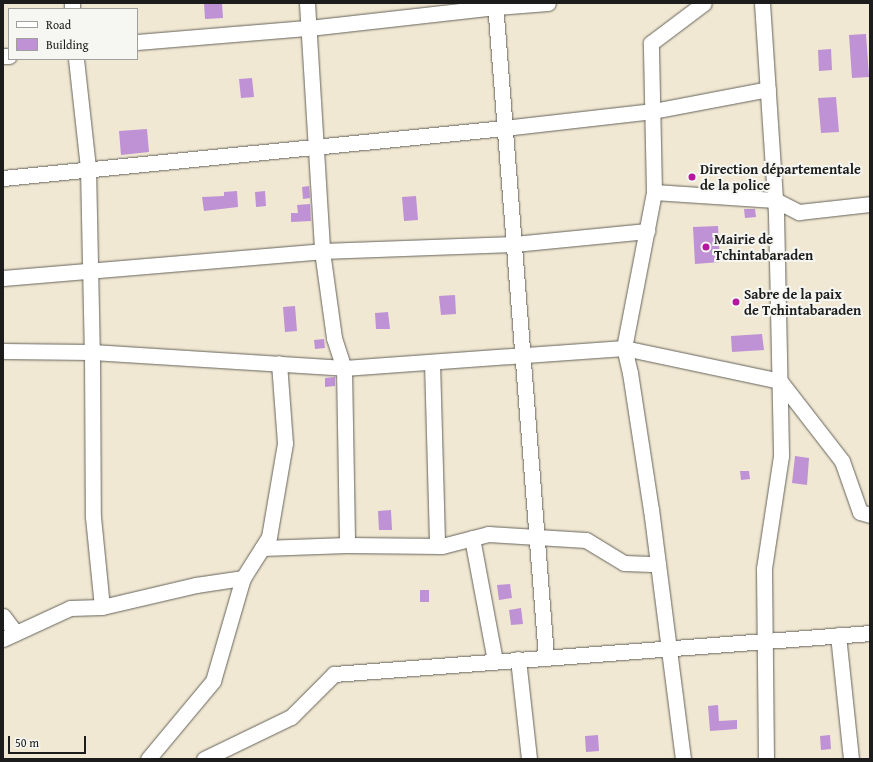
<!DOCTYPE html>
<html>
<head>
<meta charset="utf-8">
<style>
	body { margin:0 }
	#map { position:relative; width:873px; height:762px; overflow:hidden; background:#f0e8d2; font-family:"Gentium Book Plus",serif }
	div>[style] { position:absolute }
	.building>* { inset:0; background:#bf91d5 }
	.roads { filter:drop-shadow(0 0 1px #66635c) drop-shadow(0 0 1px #66635c) }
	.minor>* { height:15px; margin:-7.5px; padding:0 7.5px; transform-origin:7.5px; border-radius:7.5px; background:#fff }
	.dots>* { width:11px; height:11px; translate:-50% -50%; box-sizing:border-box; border:2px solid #f6f6f2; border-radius:50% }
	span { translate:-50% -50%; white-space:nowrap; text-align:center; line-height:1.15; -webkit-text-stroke:4px #f6f6f2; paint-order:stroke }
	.poi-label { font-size:14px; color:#1c1c1c; font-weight:700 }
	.left { translate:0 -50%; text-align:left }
	.frame { position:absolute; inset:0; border:4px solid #1c1c1c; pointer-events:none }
	.legend { position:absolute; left:8px; top:8px; width:130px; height:52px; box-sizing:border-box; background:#f6f6f2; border:1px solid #9f9f9c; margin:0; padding:5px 7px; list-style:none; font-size:12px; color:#1c1c1c }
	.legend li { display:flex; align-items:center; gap:8px; height:20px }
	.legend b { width:20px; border:1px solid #9f9f9c }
	.scale { position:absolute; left:8px; top:736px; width:78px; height:18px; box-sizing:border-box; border:2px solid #1c1c1c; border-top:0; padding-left:5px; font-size:12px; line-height:14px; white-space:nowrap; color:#1c1c1c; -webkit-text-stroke:3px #f6f6f2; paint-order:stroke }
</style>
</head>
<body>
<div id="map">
	<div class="building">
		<i style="clip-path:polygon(204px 3px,222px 3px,223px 18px,205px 19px)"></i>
		<i style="clip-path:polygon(866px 34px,869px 77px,852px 78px,849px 35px)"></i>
		<i style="clip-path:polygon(831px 49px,832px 70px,819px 71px,818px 50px)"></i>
		<i style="clip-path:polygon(252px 78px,254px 97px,241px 98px,239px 79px)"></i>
		<i style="clip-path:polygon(836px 97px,839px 132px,821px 133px,818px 98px)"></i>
		<i style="clip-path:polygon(147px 129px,149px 152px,121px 155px,119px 131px)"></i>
		<i style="clip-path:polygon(309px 186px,310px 198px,303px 199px,302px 187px)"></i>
		<i style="clip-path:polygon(237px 191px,238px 207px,204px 211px,202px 197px,224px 196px,224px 192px)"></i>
		<i style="clip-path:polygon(265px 191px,266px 206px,256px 207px,255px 192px)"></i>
		<i style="clip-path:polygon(416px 196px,418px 220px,404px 221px,402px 197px)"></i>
		<i style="clip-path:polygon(310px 204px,311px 221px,291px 222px,291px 213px,298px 213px,297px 205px)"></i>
		<i style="clip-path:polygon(744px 209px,755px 209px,756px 217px,745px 218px)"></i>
		<i style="clip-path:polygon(718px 226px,720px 262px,695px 264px,693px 227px)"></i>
		<i style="clip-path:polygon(455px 295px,456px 314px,441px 315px,439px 296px)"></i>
		<i style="clip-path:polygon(295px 306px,297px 331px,285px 332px,283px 307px)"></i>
		<i style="clip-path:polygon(388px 312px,390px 329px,376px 329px,375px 313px)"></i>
		<i style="clip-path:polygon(762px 334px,764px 350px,732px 352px,731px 336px)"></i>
		<i style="clip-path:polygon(324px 339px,325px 348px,315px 349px,314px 340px)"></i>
		<i style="clip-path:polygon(335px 377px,335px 386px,325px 387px,325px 378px)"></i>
		<i style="clip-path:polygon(795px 456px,809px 458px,807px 485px,792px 483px)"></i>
		<i style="clip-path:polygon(740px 471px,749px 471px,750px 479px,741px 480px)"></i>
		<i style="clip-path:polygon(391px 510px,392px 530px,379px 530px,378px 511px)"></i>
		<i style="clip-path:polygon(510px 584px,512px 598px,499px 600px,497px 585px)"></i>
		<i style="clip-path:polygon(420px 590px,429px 590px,429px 602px,420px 602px)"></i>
		<i style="clip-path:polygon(521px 608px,523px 624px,511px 625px,509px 610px)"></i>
		<i style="clip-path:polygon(718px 705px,719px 721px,737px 720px,737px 729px,710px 731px,708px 706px)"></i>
		<i style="clip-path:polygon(598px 735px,599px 751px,586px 752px,585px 736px)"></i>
		<i style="clip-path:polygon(830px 735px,831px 749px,821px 750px,820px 736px)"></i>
	</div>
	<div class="roads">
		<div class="minor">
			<i style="left:72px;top:3px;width:6px;rotate:90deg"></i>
			<i style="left:307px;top:3px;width:248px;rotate:86.5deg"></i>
			<i style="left:322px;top:251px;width:88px;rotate:82.1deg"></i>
			<i style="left:334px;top:338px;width:32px;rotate:72deg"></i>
			<i style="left:344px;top:368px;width:177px;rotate:89deg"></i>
			<i style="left:495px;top:3px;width:656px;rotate:85.54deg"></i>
			<i style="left:762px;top:3px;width:210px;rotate:86.2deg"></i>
			<i style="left:776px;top:213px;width:243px;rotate:88.8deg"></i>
			<i style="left:781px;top:456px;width:114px;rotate:98.6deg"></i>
			<i style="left:764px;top:569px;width:190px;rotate:89.4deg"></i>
			<i style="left:137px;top:42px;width:173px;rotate:-4.7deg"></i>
			<i style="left:309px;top:28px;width:188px;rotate:-6.4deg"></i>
			<i style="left:496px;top:7px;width:52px;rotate:-4.4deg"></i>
			<i style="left:3px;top:56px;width:6px"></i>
			<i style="left:76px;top:59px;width:110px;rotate:83.7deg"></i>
			<i style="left:88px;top:168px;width:184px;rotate:88.8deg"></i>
			<i style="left:92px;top:352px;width:165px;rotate:89.7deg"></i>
			<i style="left:93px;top:517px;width:90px;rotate:84.3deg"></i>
			<i style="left:3px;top:178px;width:503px;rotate:-5.7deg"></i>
			<i style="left:504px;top:128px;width:150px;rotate:-6.5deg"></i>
			<i style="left:653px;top:111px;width:117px;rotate:-10.8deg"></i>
			<i style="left:654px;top:192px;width:121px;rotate:3.8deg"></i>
			<i style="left:775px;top:200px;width:27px;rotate:27deg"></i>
			<i style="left:799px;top:212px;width:71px;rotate:-6.4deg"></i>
			<i style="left:3px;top:278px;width:320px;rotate:-4.8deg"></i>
			<i style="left:322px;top:251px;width:192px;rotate:-2.1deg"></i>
			<i style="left:514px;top:244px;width:134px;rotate:-5.6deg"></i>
			<i style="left:3px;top:351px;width:89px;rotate:0.6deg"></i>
			<i style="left:92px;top:352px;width:253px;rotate:3.6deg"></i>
			<i style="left:344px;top:368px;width:281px;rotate:-4.1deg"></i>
			<i style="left:624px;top:348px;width:159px;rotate:11.9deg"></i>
			<i style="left:780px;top:381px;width:101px;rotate:52.2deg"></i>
			<i style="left:842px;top:461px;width:54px;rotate:70.6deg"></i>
			<i style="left:860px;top:512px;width:10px;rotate:17deg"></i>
			<i style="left:432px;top:362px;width:184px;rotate:88.4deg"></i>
			<i style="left:472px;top:538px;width:125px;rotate:79.4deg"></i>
			<i style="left:262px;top:548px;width:85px;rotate:-2deg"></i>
			<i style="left:347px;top:545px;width:95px;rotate:0.6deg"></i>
			<i style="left:442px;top:546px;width:48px;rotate:-14.6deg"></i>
			<i style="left:488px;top:534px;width:98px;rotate:3.5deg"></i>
			<i style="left:586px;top:540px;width:44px;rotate:31.2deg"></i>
			<i style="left:624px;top:563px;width:34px;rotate:2deg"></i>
			<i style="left:3px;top:616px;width:21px;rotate:53deg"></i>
			<i style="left:838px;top:635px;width:125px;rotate:84deg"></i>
			<i style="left:3px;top:639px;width:74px;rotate:-24.8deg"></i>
			<i style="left:70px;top:608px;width:32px;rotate:-2deg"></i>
			<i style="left:102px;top:607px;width:97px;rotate:-13.2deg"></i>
			<i style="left:196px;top:585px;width:48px;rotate:-8.5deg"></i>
			<i style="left:518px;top:659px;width:101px;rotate:83.7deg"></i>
			<i style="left:148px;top:759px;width:102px;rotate:-50.2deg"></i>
			<i style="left:213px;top:681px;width:107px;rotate:-73.8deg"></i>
			<i style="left:243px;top:578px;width:49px;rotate:-57.6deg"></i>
			<i style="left:269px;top:537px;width:95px;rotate:-80.3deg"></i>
			<i style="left:285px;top:443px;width:80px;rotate:-94.3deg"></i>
			<i style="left:204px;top:759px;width:97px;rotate:-25.8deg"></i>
			<i style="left:291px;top:717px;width:61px;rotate:-45deg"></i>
			<i style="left:334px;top:674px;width:538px;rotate:-4.37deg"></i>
			<i style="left:683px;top:759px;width:251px;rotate:-97.3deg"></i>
			<i style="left:651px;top:510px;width:139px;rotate:-98.7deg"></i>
			<i style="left:630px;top:373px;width:26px;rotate:-103deg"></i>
			<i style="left:624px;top:348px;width:159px;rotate:-79.1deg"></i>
			<i style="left:654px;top:192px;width:149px;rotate:-91.2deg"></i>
			<i style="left:651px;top:43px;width:66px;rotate:-37deg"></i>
		</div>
	</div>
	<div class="dots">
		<i style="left:692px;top:177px;background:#b5179e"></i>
		<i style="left:706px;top:247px;background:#b5179e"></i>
		<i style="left:736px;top:302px;background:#b5179e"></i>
	</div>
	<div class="poi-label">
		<span class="left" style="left:700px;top:177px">Direction départementale<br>de la police</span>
		<span class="left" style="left:714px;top:247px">Mairie de<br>Tchintabaraden</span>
		<span class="left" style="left:744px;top:302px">Sabre de la paix<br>de Tchintabaraden</span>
	</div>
	<div class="frame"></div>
	<ul class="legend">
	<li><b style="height:5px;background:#fff"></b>Road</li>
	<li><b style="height:11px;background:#bf91d5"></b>Building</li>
	</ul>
	<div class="scale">50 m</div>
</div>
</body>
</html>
